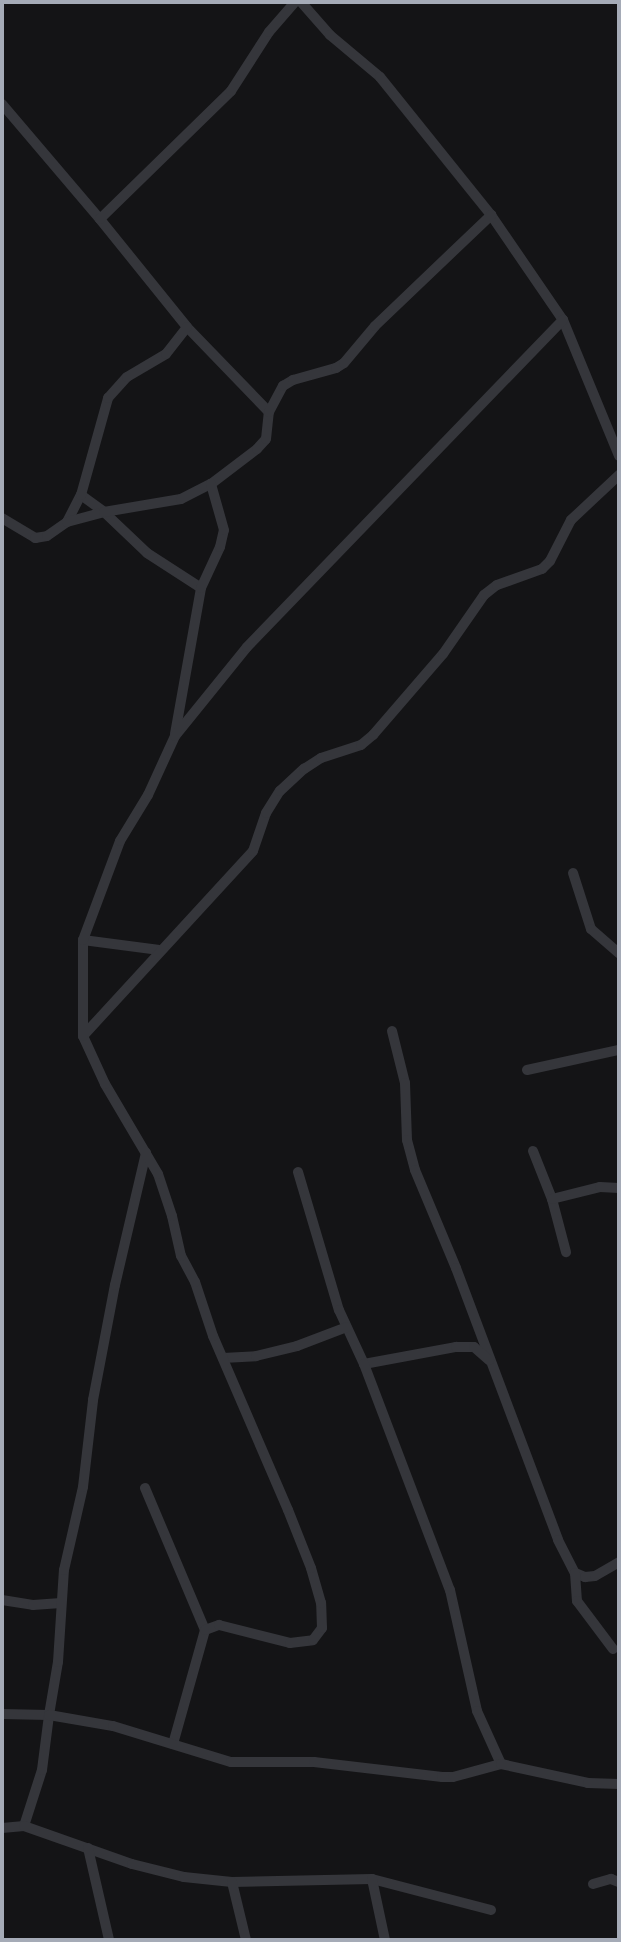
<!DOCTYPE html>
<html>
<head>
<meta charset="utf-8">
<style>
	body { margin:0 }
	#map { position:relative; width:621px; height:1942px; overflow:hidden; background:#141416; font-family:Overpass,sans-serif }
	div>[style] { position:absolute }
	.minor>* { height:10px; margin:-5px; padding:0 5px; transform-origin:5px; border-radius:5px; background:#35363b }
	span { translate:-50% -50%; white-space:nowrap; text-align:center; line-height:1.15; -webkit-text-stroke:5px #0f0f11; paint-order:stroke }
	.frame { position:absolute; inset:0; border:4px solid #a5abb7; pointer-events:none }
</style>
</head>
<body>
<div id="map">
	<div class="minor">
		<i style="left:301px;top:2px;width:44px;rotate:48.7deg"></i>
		<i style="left:330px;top:35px;width:65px;rotate:40deg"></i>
		<i style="left:380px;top:77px;width:177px;rotate:51.2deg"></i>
		<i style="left:491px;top:215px;width:127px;rotate:55.6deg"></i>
		<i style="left:563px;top:320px;width:147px;rotate:67.6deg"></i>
		<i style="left:2px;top:104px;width:151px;rotate:49.6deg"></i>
		<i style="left:269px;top:412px;width:118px;rotate:-134deg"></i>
		<i style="left:187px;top:327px;width:139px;rotate:-128.9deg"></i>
		<i style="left:100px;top:219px;width:183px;rotate:-44.3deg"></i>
		<i style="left:231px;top:91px;width:70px;rotate:-57.2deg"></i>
		<i style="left:269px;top:32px;width:40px;rotate:-49deg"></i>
		<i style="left:81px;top:495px;width:29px;rotate:36deg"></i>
		<i style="left:104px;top:512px;width:59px;rotate:43.6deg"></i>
		<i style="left:147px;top:553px;width:64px;rotate:32.9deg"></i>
		<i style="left:2px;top:518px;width:39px;rotate:31deg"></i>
		<i style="left:35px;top:538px;width:12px;rotate:-9deg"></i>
		<i style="left:47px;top:536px;width:24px;rotate:-35deg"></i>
		<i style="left:67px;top:522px;width:30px;rotate:-63deg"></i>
		<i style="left:81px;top:495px;width:101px;rotate:-74.4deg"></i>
		<i style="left:108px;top:398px;width:28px;rotate:-48deg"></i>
		<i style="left:127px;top:377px;width:45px;rotate:-30.5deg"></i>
		<i style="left:166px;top:354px;width:34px;rotate:-52deg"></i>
		<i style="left:67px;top:522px;width:38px;rotate:-15deg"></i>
		<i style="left:104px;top:512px;width:78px;rotate:-9.6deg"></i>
		<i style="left:181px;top:499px;width:34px;rotate:-27deg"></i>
		<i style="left:211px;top:484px;width:58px;rotate:-37.3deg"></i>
		<i style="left:257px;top:449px;width:13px;rotate:-48deg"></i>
		<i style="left:266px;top:439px;width:27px;rotate:-84deg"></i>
		<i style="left:269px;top:412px;width:30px;rotate:-62deg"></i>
		<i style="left:283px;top:386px;width:12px;rotate:-31deg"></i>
		<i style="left:293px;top:380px;width:45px;rotate:-15.6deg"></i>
		<i style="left:336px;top:368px;width:9px;rotate:-32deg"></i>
		<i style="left:344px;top:363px;width:48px;rotate:-50deg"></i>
		<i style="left:375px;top:326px;width:161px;rotate:-43.7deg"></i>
		<i style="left:175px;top:734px;width:148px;rotate:-79.9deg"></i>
		<i style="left:201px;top:588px;width:45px;rotate:-65.1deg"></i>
		<i style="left:220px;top:547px;width:17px;rotate:-77deg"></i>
		<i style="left:224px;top:530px;width:48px;rotate:-105.8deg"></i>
		<i style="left:573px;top:873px;width:59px;rotate:72.2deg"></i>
		<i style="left:591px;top:929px;width:37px;rotate:41deg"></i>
		<i style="left:83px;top:940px;width:77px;rotate:7.5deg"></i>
		<i style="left:392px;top:1031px;width:54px;rotate:76deg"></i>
		<i style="left:405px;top:1083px;width:57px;rotate:88deg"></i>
		<i style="left:407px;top:1140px;width:31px;rotate:75deg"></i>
		<i style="left:415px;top:1170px;width:106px;rotate:67.3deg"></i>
		<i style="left:456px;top:1268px;width:290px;rotate:69.4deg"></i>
		<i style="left:558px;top:1540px;width:37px;rotate:63deg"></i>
		<i style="left:575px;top:1573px;width:11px;rotate:22deg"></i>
		<i style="left:585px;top:1577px;width:10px;rotate:-6deg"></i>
		<i style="left:595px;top:1576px;width:28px;rotate:-30deg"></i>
		<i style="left:83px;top:1036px;width:251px;rotate:-47.4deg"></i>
		<i style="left:253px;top:851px;width:40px;rotate:-71.1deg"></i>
		<i style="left:266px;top:813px;width:26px;rotate:-58deg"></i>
		<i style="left:280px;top:791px;width:33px;rotate:-43deg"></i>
		<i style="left:304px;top:769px;width:20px;rotate:-33deg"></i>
		<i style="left:321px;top:758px;width:42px;rotate:-18deg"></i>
		<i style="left:361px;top:745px;width:16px;rotate:-40deg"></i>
		<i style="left:373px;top:735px;width:107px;rotate:-49.2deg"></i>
		<i style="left:443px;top:654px;width:72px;rotate:-55.2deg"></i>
		<i style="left:484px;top:595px;width:16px;rotate:-38deg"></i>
		<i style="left:497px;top:585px;width:48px;rotate:-19.6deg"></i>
		<i style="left:542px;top:569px;width:11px;rotate:-45deg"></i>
		<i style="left:550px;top:561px;width:46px;rotate:-62.9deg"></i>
		<i style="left:571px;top:520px;width:66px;rotate:-43.2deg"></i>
		<i style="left:527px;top:1070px;width:94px;rotate:-12.3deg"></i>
		<i style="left:533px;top:1151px;width:52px;rotate:68.4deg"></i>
		<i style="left:552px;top:1199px;width:55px;rotate:75.2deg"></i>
		<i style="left:298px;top:1172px;width:144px;rotate:73.5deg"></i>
		<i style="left:339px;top:1310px;width:60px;rotate:65.2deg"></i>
		<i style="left:364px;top:1364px;width:94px;rotate:-10.5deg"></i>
		<i style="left:456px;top:1347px;width:18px"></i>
		<i style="left:474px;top:1347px;width:20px;rotate:41deg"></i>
		<i style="left:552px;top:1199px;width:49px;rotate:-14deg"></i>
		<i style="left:600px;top:1187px;width:19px;rotate:3deg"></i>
		<i style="left:223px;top:1358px;width:33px;rotate:-3deg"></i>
		<i style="left:256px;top:1356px;width:42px;rotate:-13.7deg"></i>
		<i style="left:297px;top:1346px;width:53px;rotate:-20.8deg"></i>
		<i style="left:364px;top:1364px;width:242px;rotate:69.2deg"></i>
		<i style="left:450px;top:1590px;width:124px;rotate:77.4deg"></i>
		<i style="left:477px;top:1711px;width:58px;rotate:65.6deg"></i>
		<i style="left:145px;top:1488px;width:154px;rotate:67.1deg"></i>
		<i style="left:575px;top:1573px;width:28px;rotate:86deg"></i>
		<i style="left:577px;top:1601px;width:60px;rotate:53.1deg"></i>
		<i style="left:2px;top:1600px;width:31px;rotate:9deg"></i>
		<i style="left:33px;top:1605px;width:28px;rotate:-4deg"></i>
		<i style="left:2px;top:1714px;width:47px;rotate:1.2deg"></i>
		<i style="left:49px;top:1715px;width:54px;rotate:-80.4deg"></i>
		<i style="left:58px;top:1662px;width:92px;rotate:-86.3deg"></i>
		<i style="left:64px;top:1570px;width:85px;rotate:-77.1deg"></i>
		<i style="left:83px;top:1487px;width:88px;rotate:-83.4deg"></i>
		<i style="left:93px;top:1400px;width:117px;rotate:-79.2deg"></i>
		<i style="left:115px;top:1285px;width:136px;rotate:-76.8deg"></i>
		<i style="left:173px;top:1744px;width:118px;rotate:-74.3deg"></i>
		<i style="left:205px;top:1630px;width:15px;rotate:-20deg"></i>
		<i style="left:219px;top:1625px;width:73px;rotate:14.2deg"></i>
		<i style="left:290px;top:1643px;width:23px;rotate:-7deg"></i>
		<i style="left:313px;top:1640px;width:15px;rotate:-53deg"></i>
		<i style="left:322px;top:1628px;width:25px;rotate:-92deg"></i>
		<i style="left:321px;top:1603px;width:36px;rotate:-106deg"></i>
		<i style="left:311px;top:1568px;width:62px;rotate:-111.6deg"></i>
		<i style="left:288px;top:1510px;width:189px;rotate:-113.3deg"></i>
		<i style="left:213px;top:1336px;width:57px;rotate:-108.4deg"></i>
		<i style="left:195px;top:1282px;width:30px;rotate:-118deg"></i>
		<i style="left:181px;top:1256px;width:41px;rotate:-102.7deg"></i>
		<i style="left:172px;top:1216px;width:44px;rotate:-108.4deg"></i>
		<i style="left:158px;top:1174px;width:104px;rotate:-120.5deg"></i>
		<i style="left:105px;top:1084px;width:53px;rotate:-114.6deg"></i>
		<i style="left:83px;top:1036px;width:96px;rotate:-90deg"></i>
		<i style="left:83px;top:940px;width:106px;rotate:-69.5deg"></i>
		<i style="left:120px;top:841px;width:54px;rotate:-58.7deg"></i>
		<i style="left:148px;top:795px;width:65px;rotate:-65.4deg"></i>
		<i style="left:175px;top:736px;width:114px;rotate:-51deg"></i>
		<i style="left:247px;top:647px;width:455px;rotate:-46deg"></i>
		<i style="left:24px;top:1826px;width:59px;rotate:-72.2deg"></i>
		<i style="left:42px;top:1770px;width:55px;rotate:-82.7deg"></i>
		<i style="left:49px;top:1715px;width:65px;rotate:9.8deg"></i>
		<i style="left:113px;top:1726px;width:123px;rotate:17deg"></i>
		<i style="left:231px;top:1762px;width:83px"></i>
		<i style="left:314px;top:1762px;width:129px;rotate:6.7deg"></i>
		<i style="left:442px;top:1777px;width:11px"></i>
		<i style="left:453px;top:1777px;width:50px;rotate:-15.2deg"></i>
		<i style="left:501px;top:1764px;width:89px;rotate:12.3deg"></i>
		<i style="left:588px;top:1783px;width:31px;rotate:2deg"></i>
		<i style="left:2px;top:1828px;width:22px;rotate:-5deg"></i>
		<i style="left:24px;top:1826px;width:114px;rotate:19.4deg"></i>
		<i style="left:132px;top:1864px;width:54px;rotate:14deg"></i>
		<i style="left:184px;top:1877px;width:48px;rotate:5.9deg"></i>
		<i style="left:232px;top:1882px;width:140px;rotate:-1.2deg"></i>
		<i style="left:372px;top:1879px;width:123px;rotate:14.6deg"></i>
		<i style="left:88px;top:1848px;width:94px;rotate:77.1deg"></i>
		<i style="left:372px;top:1879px;width:62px;rotate:78deg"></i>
		<i style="left:232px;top:1882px;width:60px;rotate:76.4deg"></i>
		<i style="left:593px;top:1884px;width:19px;rotate:-16deg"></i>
		<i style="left:611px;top:1879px;width:9px;rotate:21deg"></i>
	</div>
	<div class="frame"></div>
</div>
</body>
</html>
